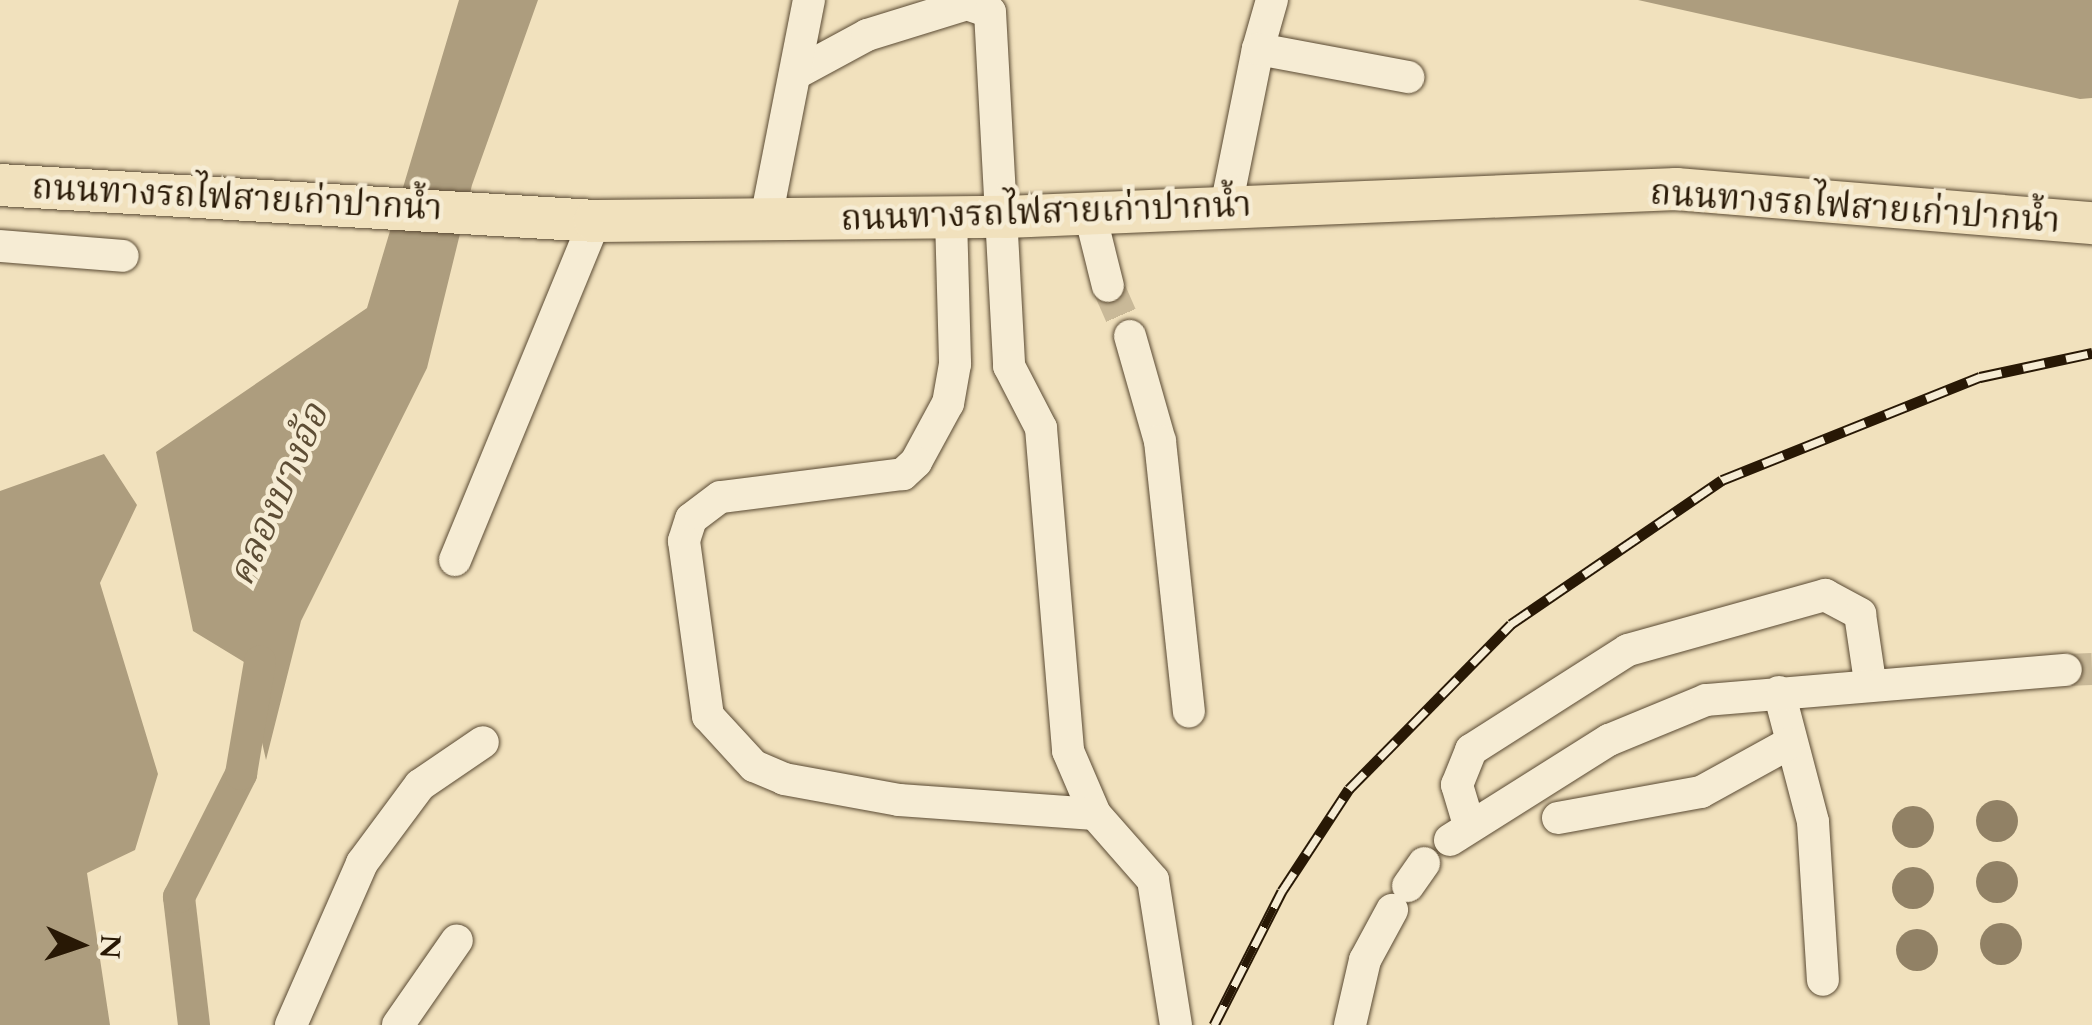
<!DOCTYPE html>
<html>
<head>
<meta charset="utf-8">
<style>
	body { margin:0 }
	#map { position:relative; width:2092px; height:1025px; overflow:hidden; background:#f1e1bd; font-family:Cardo,"Noto Serif Thai",serif }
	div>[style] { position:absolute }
	.water>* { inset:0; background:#ad9d7e }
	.canal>* { height:32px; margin:-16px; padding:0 16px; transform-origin:16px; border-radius:16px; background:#ad9d7e }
	.building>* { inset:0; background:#918165 }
	.round { border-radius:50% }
	.minor-tunnel>* { height:32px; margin-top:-16px; transform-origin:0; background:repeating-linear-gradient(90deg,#c9b998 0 32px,transparent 0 48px) }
	.roads { filter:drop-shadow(0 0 2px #5a4a33) drop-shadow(0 0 2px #5a4a33) }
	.minor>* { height:32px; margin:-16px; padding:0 16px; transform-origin:16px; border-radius:16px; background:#f6ecd4 }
	.major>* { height:42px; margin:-21px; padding:0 21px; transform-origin:21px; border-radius:21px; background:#f1e1bd }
	.rail>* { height:11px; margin-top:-5.5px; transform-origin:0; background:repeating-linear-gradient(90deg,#f6ecd4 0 22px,#281805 0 44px); box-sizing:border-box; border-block:2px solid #281805 }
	span { translate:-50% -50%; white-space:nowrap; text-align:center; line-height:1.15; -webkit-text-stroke:9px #f6ecd4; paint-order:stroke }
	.street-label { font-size:35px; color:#281805 }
	.water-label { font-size:38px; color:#5d4d35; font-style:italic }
	.north { position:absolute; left:30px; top:895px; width:100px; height:100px; -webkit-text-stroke:8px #f6ecd4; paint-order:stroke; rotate:93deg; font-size:28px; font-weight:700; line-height:40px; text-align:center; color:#281805 }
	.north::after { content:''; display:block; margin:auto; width:35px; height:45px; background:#281805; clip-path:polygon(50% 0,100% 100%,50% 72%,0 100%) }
</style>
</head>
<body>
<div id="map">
	<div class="water">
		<i style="clip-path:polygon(459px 0,538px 0,472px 185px,427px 368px,301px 621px,266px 760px,244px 662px,193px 631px,156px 452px,367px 308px)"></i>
		<i style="clip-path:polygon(1638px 0,2092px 0,2092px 98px,2080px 99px)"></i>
		<i style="clip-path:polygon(104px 454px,137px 505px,100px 583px,158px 774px,135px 850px,87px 873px,110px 1025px,0 1025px,0 491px)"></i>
	</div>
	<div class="canal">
		<i style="left:194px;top:1025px;width:129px;rotate:-96.7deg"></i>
		<i style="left:179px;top:897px;width:138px;rotate:-63.2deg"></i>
		<i style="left:241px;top:774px;width:114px;rotate:-80.4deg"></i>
	</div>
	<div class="building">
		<i class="round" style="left:1976px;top:800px;width:42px;height:42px"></i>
		<i class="round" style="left:1892px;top:806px;width:42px;height:42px"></i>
		<i class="round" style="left:1976px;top:861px;width:42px;height:42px"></i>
		<i class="round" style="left:1892px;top:867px;width:42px;height:42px"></i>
		<i class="round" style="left:1980px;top:923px;width:42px;height:42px"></i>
		<i class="round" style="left:1896px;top:929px;width:42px;height:42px"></i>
	</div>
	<div class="minor-tunnel">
		<i style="left:1108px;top:286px;width:55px;rotate:66.3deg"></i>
		<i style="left:2066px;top:670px;width:26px;rotate:-2deg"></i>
	</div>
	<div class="roads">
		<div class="minor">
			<i style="left:1258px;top:49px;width:51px;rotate:-74.1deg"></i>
			<i style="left:795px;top:74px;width:82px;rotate:-28.4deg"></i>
			<i style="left:867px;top:35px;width:105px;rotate:-17.2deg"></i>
			<i style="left:967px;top:4px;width:24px;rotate:19deg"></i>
			<i style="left:990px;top:12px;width:355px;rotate:86.9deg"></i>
			<i style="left:1009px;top:366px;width:70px;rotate:62.7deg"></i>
			<i style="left:1041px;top:428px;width:324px;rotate:85.2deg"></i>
			<i style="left:1068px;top:751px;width:69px;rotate:66.8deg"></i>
			<i style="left:1095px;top:814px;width:88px;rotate:48.7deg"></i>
			<i style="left:1153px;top:880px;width:147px;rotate:81deg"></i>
			<i style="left:1226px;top:207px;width:161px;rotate:-78.6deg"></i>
			<i style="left:1258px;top:49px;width:153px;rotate:10.6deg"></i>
			<i style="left:1090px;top:214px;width:74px;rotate:76deg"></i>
			<i style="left:951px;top:218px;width:146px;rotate:88.4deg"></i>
			<i style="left:955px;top:364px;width:40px;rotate:100deg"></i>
			<i style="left:948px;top:403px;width:67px;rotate:118.5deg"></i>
			<i style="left:916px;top:462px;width:18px;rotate:137deg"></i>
			<i style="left:903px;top:474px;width:184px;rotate:172.8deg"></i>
			<i style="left:720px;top:497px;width:36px;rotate:143deg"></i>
			<i style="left:691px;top:519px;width:23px;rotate:108deg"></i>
			<i style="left:684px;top:541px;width:177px;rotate:82.2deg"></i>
			<i style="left:708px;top:716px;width:68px;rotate:47.4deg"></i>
			<i style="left:754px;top:766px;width:33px;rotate:23deg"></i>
			<i style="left:784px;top:779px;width:117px;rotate:10.3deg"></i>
			<i style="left:899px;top:800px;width:196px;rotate:4.1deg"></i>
			<i style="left:766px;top:219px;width:223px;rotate:-78.9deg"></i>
			<i style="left:0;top:246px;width:123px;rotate:4.6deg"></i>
			<i style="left:1130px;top:336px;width:109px;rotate:74.1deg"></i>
			<i style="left:1160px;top:441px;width:272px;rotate:83.9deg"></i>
			<i style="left:455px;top:560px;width:367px;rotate:-67.6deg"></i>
			<i style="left:1779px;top:692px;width:134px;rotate:75.3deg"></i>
			<i style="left:1813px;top:822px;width:158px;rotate:86.4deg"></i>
			<i style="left:1558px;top:818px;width:145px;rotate:-10.3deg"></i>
			<i style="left:1701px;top:792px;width:99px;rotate:-28.9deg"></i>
			<i style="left:1469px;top:825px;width:42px;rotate:-106.7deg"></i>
			<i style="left:1457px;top:785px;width:38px;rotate:-68deg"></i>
			<i style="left:1471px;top:750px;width:186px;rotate:-32.5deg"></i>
			<i style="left:1628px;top:650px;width:205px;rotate:-15.6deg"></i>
			<i style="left:1825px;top:595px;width:40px;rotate:28deg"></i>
			<i style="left:1860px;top:614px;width:69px;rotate:81.6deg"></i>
			<i style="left:1450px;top:840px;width:188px;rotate:-32.2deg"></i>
			<i style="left:1609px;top:740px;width:105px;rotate:-22.4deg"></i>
			<i style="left:1706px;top:700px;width:361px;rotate:-4.8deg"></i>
			<i style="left:1408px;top:886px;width:28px;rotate:-55deg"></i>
			<i style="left:291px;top:1025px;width:177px;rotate:-66.3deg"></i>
			<i style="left:362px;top:863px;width:97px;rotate:-53.4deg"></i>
			<i style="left:420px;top:785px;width:76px;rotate:-34.3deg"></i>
			<i style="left:398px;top:1025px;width:103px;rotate:-55.2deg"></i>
			<i style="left:1350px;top:1025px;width:67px;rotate:-77deg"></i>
			<i style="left:1365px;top:960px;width:57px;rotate:-61.6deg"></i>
		</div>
		<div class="major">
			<i style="left:0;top:185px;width:596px;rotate:3.46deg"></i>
			<i style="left:595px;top:221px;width:411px;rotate:-0.6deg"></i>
			<i style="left:1006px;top:217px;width:671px;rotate:-2.39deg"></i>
			<i style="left:1676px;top:189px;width:417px;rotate:4.7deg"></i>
		</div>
	</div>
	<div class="rail">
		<i style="left:1214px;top:1025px;width:150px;rotate:-63.1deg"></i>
		<i style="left:1282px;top:891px;width:122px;rotate:-56.7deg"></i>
		<i style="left:1349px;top:789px;width:231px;rotate:-45.5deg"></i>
		<i style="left:1511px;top:624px;width:255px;rotate:-34.3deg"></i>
		<i style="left:1722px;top:480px;width:278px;rotate:-21.8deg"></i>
		<i style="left:1980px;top:377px;width:115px;rotate:-12.1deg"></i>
	</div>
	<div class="street-label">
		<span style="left:237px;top:198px;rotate:3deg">ถนนทางรถไฟสายเก่าปากน้ำ</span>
		<span style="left:1855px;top:207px;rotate:4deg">ถนนทางรถไฟสายเก่าปากน้ำ</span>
		<span style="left:1046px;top:212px;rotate:-2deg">ถนนทางรถไฟสายเก่าปากน้ำ</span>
	</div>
	<div class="water-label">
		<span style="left:279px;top:495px;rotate:-66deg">คลองบางอ้อ</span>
	</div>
	<div class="north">N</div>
</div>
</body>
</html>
